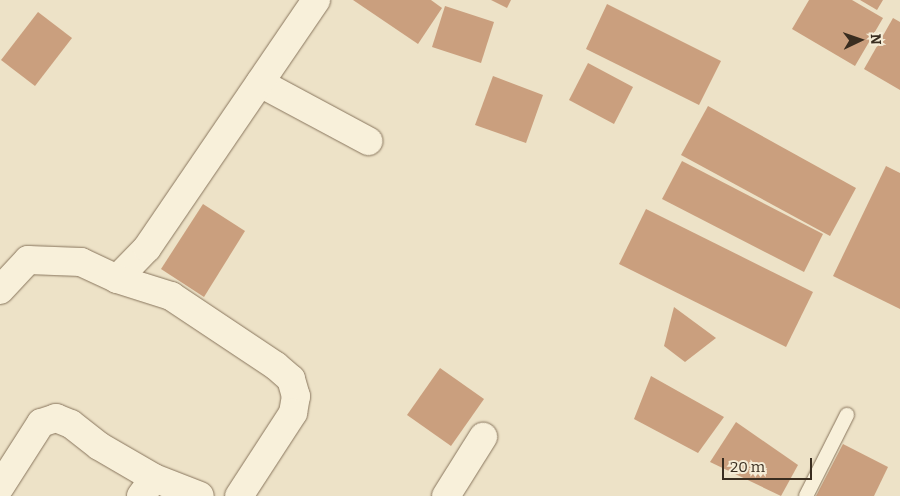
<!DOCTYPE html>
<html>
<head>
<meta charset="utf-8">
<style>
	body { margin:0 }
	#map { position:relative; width:900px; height:496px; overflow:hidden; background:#ede2c7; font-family:Bitter,serif }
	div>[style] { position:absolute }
	.building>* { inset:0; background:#ca9f7e }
	.roads { filter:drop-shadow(0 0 1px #88755d) drop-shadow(0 0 1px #88755d) }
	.service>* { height:14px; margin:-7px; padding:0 7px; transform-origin:7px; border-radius:7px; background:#f8f0da }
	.minor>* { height:28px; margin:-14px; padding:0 14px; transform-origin:14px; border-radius:14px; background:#f8f0da }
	span { translate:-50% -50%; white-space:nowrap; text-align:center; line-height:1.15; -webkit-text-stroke:4.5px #f5ecd6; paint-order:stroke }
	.north { position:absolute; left:835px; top:15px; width:50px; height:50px; -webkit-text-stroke:4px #f5ecd6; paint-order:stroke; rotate:87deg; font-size:14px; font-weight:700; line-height:20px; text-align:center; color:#392d20 }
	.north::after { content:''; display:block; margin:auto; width:18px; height:22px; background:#392d20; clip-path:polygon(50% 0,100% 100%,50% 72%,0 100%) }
	.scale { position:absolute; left:722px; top:458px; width:90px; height:22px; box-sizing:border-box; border:2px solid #392d20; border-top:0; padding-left:6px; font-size:15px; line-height:18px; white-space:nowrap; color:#392d20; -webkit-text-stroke:4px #f5ecd6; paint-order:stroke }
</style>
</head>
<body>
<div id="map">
	<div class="building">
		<i style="clip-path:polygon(353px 0,431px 0,442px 8px,418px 44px)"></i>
		<i style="clip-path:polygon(491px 0,511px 0,507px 8px)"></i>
		<i style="clip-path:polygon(809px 0,852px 0,883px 18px,855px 66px,792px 29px)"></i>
		<i style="clip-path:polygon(860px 0,883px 0,877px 10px)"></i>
		<i style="clip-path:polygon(607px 4px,721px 61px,699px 105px,586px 49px)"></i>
		<i style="clip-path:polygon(445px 6px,494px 22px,481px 63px,432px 47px)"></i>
		<i style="clip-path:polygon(38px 12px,72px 38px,35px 86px,1px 60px)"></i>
		<i style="clip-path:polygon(893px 18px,900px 22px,900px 90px,864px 69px)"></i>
		<i style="clip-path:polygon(588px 63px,633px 87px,614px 124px,569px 100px)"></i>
		<i style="clip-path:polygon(493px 76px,543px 95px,526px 143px,475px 125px)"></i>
		<i style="clip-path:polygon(708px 106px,856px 188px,830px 236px,681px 155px)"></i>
		<i style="clip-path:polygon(682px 161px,823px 234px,804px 272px,662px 199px)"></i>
		<i style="clip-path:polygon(886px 166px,900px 173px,900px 309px,833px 276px)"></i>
		<i style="clip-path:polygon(203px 204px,245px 231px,204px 297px,161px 269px)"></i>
		<i style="clip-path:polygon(646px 209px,813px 292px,786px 347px,619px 264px)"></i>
		<i style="clip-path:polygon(674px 307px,716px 338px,685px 362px,664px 346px)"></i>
		<i style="clip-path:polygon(440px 368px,484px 399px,451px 446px,407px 415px)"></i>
		<i style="clip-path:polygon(651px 376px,724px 417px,698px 453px,634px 419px)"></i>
		<i style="clip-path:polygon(736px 422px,798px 465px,781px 496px,710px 462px)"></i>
		<i style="clip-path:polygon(843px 444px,888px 467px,874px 496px,816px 496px)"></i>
	</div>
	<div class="roads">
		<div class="service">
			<i style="left:806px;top:496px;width:91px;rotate:-63.2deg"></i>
		</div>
		<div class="minor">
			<i style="left:260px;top:83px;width:123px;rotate:28.2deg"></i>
			<i style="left:117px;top:279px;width:43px;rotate:-45.9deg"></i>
			<i style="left:147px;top:248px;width:300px;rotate:-55.7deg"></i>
			<i style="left:0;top:290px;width:41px;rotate:-47deg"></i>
			<i style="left:28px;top:260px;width:53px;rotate:2.2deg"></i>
			<i style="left:81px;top:262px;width:40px;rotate:25deg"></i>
			<i style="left:117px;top:279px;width:57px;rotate:17.5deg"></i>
			<i style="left:171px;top:296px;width:126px;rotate:33.7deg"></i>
			<i style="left:276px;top:366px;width:20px;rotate:41deg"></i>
			<i style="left:291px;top:379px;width:18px;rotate:74deg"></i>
			<i style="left:296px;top:396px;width:17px;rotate:100deg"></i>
			<i style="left:293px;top:413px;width:99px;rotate:123deg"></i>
			<i style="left:0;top:487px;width:76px;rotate:-57.4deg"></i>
			<i style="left:41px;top:423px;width:16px;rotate:-18deg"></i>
			<i style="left:56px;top:418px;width:16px;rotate:22deg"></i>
			<i style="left:71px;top:424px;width:36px;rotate:38deg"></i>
			<i style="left:99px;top:446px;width:64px;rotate:30.2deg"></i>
			<i style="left:141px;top:496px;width:22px;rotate:-54deg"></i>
			<i style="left:154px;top:478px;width:49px;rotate:21.4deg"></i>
			<i style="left:446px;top:496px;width:70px;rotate:-57.9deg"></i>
		</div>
	</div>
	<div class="north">N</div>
	<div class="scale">20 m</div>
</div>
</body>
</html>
